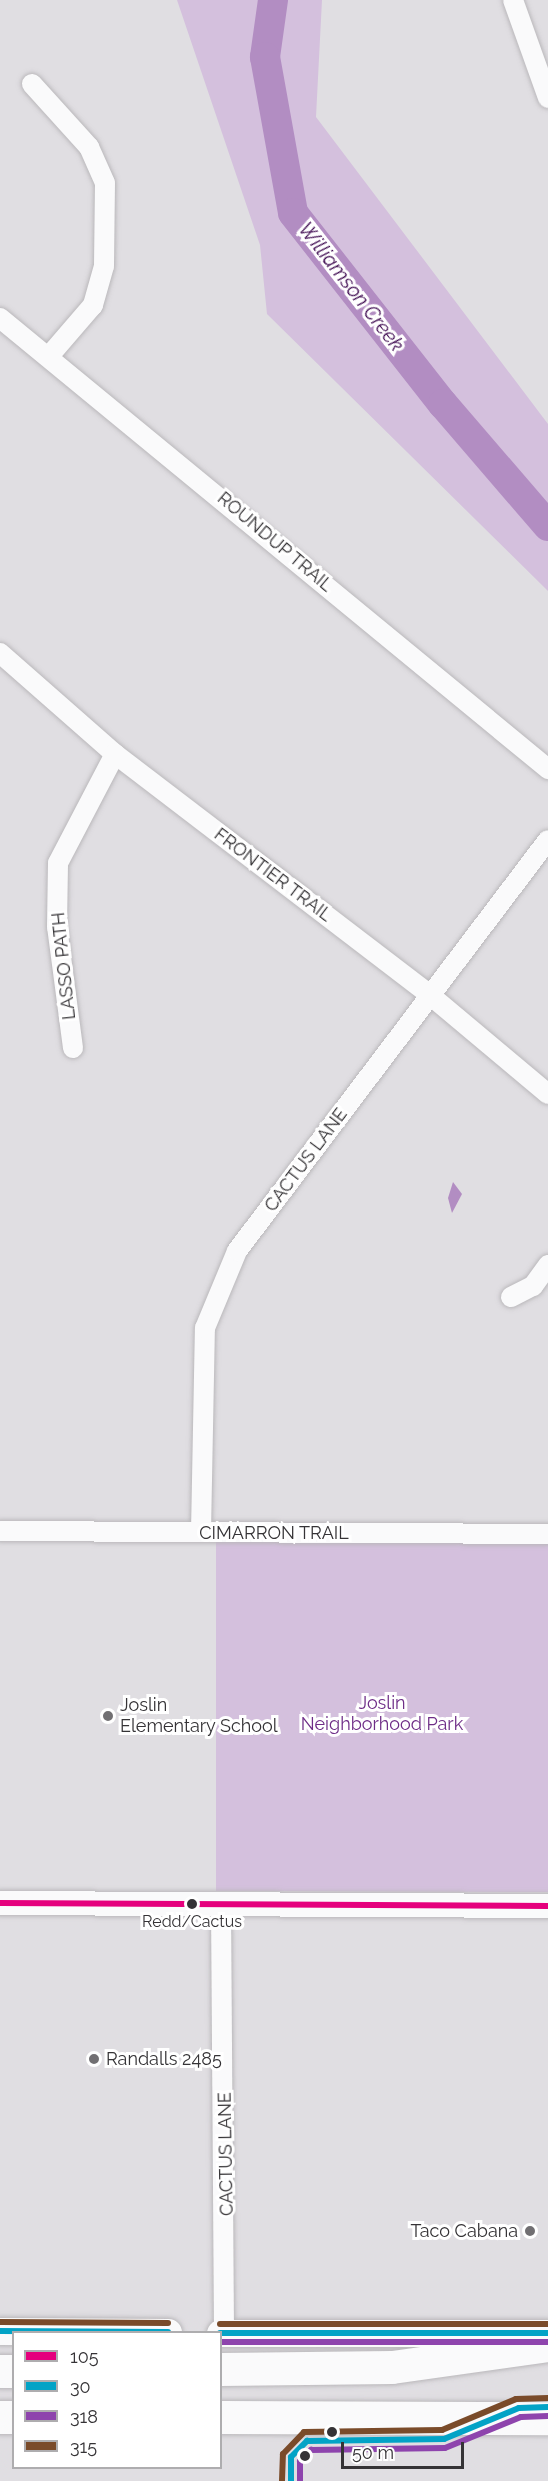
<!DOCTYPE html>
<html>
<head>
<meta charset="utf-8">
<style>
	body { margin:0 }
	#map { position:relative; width:548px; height:2481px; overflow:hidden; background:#e0dee2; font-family:Raleway,sans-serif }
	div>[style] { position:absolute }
	.green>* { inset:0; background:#d4c0dd }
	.water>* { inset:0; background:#b28dc2 }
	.river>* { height:30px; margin:-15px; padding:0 15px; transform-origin:15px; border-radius:15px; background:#b28dc2 }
	.roads { filter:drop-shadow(0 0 2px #bab8bb) drop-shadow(0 0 2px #bab8bb) }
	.minor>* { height:20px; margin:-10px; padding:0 10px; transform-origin:10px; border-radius:10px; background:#fafafb }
	.tertiary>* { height:24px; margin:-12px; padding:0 12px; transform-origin:12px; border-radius:12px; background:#fafafb }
	.secondary>* { height:27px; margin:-13.5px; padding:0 13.5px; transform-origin:13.5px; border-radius:13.5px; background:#fafafb }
	.motorway>* { height:33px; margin:-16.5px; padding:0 16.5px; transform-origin:16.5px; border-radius:16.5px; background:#fafafb }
	.bus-1>* { height:6px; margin:-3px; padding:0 3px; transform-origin:3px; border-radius:3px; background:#e5007d }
	.bus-2>* { height:6px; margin:-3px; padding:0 3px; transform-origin:3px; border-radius:3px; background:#03a3c6 }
	.bus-3>* { height:6px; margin:-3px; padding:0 3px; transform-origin:3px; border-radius:3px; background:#8e44ad }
	.bus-4>* { height:6px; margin:-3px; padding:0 3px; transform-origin:3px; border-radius:3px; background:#7a4b2a }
	.dots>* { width:16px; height:16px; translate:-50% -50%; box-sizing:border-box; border:3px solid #fff; border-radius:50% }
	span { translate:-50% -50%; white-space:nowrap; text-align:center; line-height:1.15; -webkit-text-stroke:6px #fff; paint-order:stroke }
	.bus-label { font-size:16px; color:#353336 }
	.street-label { font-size:18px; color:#353336 }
	.park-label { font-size:18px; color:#6e2d87 }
	.poi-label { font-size:18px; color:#353336 }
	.left { translate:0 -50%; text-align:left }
	.right { translate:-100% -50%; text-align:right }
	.water-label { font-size:20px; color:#3f0b51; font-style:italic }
	.legend { position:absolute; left:12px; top:2331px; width:210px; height:138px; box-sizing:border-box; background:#fff; border:2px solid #aeadaf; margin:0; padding:8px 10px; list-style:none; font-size:18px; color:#353336 }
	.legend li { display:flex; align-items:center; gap:12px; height:30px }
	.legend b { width:30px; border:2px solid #aeadaf }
	.scale { position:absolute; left:341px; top:2442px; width:123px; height:27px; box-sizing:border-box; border:3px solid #353336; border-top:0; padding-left:8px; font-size:18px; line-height:21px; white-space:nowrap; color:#353336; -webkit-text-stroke:4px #fff; paint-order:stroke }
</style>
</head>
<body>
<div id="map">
	<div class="green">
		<i style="clip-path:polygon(177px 0,322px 0,316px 117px,548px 424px,548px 591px,267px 314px,260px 245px)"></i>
		<i style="clip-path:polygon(216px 1541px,548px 1542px,548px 1892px,216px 1891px)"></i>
	</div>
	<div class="water">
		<i style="clip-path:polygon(453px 1182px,462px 1194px,452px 1213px,448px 1198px)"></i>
	</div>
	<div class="river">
		<i style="left:273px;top:0;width:58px;rotate:98deg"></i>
		<i style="left:265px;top:57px;width:158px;rotate:79.8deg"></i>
		<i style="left:293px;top:213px;width:243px;rotate:51.9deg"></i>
		<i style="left:443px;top:404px;width:161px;rotate:49.3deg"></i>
	</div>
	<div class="roads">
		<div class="minor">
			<i style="left:513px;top:0;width:104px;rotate:70.3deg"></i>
			<i style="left:32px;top:84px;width:85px;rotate:47.9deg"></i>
			<i style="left:89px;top:147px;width:39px;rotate:66deg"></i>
			<i style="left:105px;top:183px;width:83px;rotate:90.7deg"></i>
			<i style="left:104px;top:266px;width:41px;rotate:105.8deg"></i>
			<i style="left:93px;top:305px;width:66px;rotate:130.7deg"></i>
			<i style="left:0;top:318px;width:710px;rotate:39.45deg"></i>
			<i style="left:0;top:653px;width:153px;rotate:41.3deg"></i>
			<i style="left:115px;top:754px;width:397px;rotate:37.4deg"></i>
			<i style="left:430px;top:995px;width:154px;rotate:40deg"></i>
			<i style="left:73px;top:1048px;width:122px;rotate:-97.5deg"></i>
			<i style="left:57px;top:927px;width:64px;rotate:-89.1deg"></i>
			<i style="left:58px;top:863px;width:123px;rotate:-62.4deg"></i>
			<i style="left:511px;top:1297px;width:25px;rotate:-27deg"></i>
			<i style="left:533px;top:1286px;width:26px;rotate:-54deg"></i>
			<i style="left:0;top:1531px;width:548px;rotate:0.31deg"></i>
			<i style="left:201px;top:1532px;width:204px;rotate:-88.9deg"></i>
			<i style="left:205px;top:1328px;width:83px;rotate:-67.4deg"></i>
			<i style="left:237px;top:1251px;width:515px;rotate:-52.89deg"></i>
			<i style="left:221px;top:1903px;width:430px;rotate:89.6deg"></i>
		</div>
		<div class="tertiary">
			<i style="left:0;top:1903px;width:548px;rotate:0.31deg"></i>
		</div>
		<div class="secondary">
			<i style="left:0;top:2331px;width:168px;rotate:0.3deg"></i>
			<i style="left:220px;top:2333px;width:327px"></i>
		</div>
		<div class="motorway">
			<i style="left:220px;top:2369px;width:172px;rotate:-0.7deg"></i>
			<i style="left:392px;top:2367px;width:158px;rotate:-8deg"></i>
			<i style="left:0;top:2371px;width:14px"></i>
			<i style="left:0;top:2417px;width:14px"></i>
			<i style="left:220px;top:2417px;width:328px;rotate:0.2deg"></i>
		</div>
	</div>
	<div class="bus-1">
		<i style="left:0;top:1903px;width:548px;rotate:0.31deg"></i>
	</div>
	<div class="bus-2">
		<i style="left:0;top:2331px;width:168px;rotate:0.3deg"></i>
		<i style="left:220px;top:2333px;width:328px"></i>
		<i style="left:291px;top:2481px;width:24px;rotate:-90deg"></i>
		<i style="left:291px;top:2457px;width:23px;rotate:-45deg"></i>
		<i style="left:307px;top:2441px;width:137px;rotate:-0.8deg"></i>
		<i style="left:444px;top:2439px;width:81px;rotate:-22.5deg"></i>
		<i style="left:519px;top:2408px;width:29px;rotate:-2deg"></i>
	</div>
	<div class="bus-3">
		<i style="left:220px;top:2342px;width:328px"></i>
		<i style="left:300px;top:2481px;width:20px;rotate:-90deg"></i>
		<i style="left:300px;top:2461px;width:16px;rotate:-45deg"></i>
		<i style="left:311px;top:2450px;width:134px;rotate:-0.9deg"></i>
		<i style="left:445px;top:2448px;width:82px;rotate:-22.2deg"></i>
		<i style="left:521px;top:2417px;width:27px;rotate:-2deg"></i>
	</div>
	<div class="bus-4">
		<i style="left:0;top:2322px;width:168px;rotate:0.3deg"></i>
		<i style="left:220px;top:2324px;width:328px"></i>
		<i style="left:282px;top:2481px;width:27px;rotate:-88deg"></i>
		<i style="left:283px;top:2454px;width:30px;rotate:-46deg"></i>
		<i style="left:304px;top:2432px;width:138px;rotate:-0.8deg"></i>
		<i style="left:442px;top:2430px;width:80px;rotate:-22.7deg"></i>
		<i style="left:516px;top:2399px;width:32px;rotate:-2deg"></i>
	</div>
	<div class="dots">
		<i style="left:108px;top:1716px;background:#716f72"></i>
		<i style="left:192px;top:1904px;background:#353336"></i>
		<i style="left:94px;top:2059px;background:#716f72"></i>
		<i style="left:530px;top:2231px;background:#716f72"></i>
		<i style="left:332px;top:2432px;background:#353336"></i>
		<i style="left:305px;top:2456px;background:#353336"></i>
	</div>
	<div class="bus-label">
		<span style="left:192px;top:1922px">Redd/Cactus</span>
	</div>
	<div class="street-label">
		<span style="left:275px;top:542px;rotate:40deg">ROUNDUP TRAIL</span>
		<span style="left:273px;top:875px;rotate:37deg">FRONTIER TRAIL</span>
		<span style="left:64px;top:966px;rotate:-96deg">LASSO PATH</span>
		<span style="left:306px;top:1160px;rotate:-53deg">CACTUS LANE</span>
		<span style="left:274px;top:1533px">CIMARRON TRAIL</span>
		<span style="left:226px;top:2154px;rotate:-91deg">CACTUS LANE</span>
	</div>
	<div class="park-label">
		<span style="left:382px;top:1714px">Joslin<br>Neighborhood Park</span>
	</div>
	<div class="poi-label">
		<span class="left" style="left:120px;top:1716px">Joslin<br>Elementary School</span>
		<span class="left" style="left:106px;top:2059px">Randalls 2485</span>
		<span class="right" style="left:518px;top:2231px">Taco Cabana</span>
	</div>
	<div class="water-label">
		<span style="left:351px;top:287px;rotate:52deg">Williamson Creek</span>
	</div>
	<ul class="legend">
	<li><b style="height:8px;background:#e5007d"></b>105</li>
	<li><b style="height:8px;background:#03a3c6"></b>30</li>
	<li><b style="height:8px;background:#8e44ad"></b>318</li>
	<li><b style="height:8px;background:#7a4b2a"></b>315</li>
	</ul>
	<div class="scale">50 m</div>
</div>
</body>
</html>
